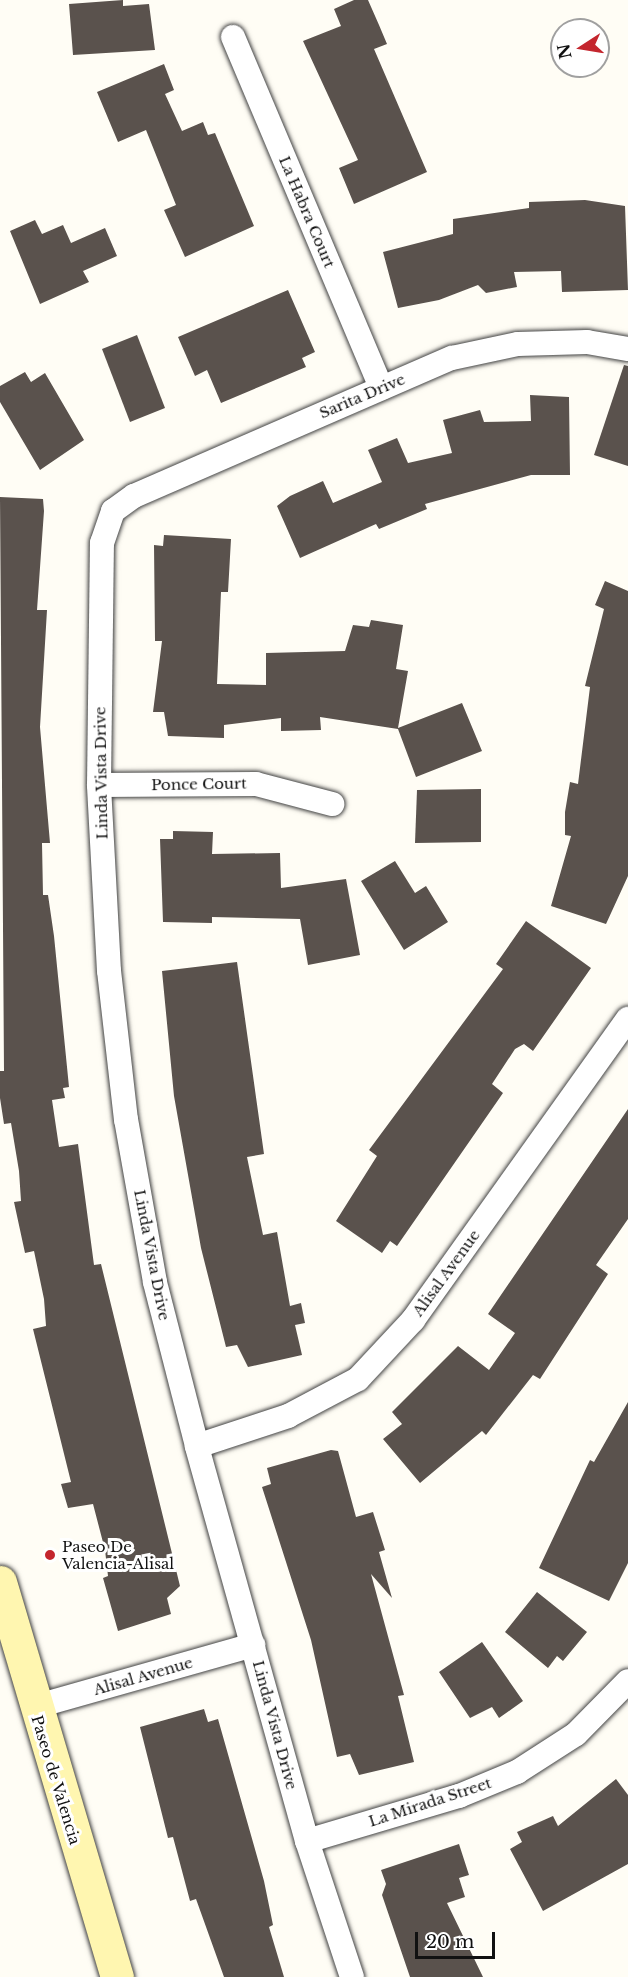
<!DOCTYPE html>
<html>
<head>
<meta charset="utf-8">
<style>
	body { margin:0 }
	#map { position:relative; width:628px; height:1977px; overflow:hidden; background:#fffdf5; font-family:"Libre Baskerville",serif }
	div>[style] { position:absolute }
	.building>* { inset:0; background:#5a524d }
	.roads { filter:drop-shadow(0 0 2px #444) drop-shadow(0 0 2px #444) }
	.minor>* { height:24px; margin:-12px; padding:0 12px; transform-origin:12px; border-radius:12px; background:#fff }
	.secondary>* { height:33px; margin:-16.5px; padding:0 16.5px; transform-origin:16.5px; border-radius:16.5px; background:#fff6b0 }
	.dots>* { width:16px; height:16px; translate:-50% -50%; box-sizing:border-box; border:3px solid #fff; border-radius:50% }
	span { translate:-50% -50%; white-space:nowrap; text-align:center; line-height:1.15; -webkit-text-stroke:6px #fff; paint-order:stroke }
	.street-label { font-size:15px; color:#111 }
	.poi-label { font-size:15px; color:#111 }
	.left { translate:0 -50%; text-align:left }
	.north { position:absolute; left:550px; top:18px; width:60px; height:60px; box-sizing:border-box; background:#fff; border:2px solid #a0a0a0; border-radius:50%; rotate:258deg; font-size:16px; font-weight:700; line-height:24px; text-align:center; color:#111 }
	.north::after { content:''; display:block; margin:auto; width:21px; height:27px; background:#c4262e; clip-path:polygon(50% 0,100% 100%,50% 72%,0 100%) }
	.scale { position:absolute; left:415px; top:1932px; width:80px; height:27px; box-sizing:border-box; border:3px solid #111; border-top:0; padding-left:8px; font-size:18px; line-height:21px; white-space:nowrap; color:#111; -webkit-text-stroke:4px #fff; paint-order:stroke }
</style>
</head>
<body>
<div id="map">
	<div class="building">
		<i style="clip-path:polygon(123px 0,123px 6px,149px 4px,155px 50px,73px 55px,69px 4px)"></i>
		<i style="clip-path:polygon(354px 0,368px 0,379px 25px,387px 44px,374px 49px,427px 172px,354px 204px,339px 168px,358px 160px,303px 41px,341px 26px,334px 9px)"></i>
		<i style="clip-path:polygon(164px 64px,174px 90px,165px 94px,182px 131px,203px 122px,208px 135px,215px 133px,254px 226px,185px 257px,164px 210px,176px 205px,146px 130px,118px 142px,97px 92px)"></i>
		<i style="clip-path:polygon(585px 200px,625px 206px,628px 290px,562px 292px,561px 271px,514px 272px,517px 287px,486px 293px,478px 285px,439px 300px,398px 308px,383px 252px,453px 234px,453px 219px,529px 208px,529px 202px)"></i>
		<i style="clip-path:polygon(35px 220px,42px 234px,63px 225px,71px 243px,105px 228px,117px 256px,83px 271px,89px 282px,40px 304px,10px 231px)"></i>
		<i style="clip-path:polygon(288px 290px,315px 352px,302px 358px,306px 367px,221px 403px,207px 370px,195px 376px,178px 337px)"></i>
		<i style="clip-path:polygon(137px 335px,165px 408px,130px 422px,102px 349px)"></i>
		<i style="clip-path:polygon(624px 365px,628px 366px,628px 466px,594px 455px)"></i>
		<i style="clip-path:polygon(25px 372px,31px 382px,45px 373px,84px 440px,40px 470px,0 402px,0 386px)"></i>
		<i style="clip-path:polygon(530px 395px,569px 397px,570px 475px,531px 475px,425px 504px,427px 509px,379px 529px,376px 524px,300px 558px,277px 506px,290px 496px,323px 481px,333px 503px,382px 482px,368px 450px,397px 438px,408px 463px,452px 453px,443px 420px,480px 410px,484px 422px,531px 421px)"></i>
		<i style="clip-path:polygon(0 497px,43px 499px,44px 511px,37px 610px,47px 610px,40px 727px,50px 843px,42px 843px,43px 895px,48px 895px,54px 936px,69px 1087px,63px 1088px,65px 1098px,52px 1100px,59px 1147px,78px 1144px,94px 1265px,101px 1264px,180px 1586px,167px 1598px,171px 1614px,118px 1631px,103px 1578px,108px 1576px,105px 1550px,93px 1504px,68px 1508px,61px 1484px,71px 1482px,33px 1329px,46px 1326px,44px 1299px,34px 1251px,25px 1253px,14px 1202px,21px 1201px,19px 1171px,11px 1123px,4px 1124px,0 1098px,0 1071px,4px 1071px)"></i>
		<i style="clip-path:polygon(164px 535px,231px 539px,228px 592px,221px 592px,217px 684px,266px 685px,266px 653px,345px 651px,353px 625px,369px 627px,371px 620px,403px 625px,396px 669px,408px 671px,398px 728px,462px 703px,482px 751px,416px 777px,398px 729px,320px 717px,321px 730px,281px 731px,281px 718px,224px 725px,224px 738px,168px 736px,164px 712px,153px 712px,162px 641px,155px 641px,154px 545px,163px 546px)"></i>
		<i style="clip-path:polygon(605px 581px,628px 591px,628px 876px,606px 924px,551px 906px,571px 836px,565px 835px,565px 812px,570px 782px,578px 784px,590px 687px,585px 686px,604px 609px,595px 605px)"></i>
		<i style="clip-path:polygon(481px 789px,481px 842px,415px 843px,417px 790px)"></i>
		<i style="clip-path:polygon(173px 831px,213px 832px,212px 854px,280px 853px,281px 888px,346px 879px,360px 955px,308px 965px,300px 919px,212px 917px,212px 923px,163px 922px,160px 839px,173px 839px)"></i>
		<i style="clip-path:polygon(395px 861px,415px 893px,426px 886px,448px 922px,404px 950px,361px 881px)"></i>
		<i style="clip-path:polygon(526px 921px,591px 968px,533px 1051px,524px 1044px,515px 1049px,492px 1084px,503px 1093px,397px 1246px,390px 1241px,382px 1253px,336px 1221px,377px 1156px,369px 1150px,503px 969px,496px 964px)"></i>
		<i style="clip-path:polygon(237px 962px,264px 1154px,247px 1157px,263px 1235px,277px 1232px,290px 1306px,301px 1303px,305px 1323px,295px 1325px,302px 1355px,248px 1367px,237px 1345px,226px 1347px,201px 1248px,174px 1096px,162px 971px)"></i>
		<i style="clip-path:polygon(628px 1109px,628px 1219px,596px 1265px,608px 1274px,540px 1379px,533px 1375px,486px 1435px,482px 1431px,420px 1483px,383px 1439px,402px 1424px,392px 1412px,458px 1346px,489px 1370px,515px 1333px,488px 1314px)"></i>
		<i style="clip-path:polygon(628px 1402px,628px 1563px,609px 1601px,539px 1568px,590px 1460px,594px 1462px)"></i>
		<i style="clip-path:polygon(331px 1450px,338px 1451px,356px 1517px,373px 1512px,385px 1550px,379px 1552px,392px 1598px,371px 1574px,404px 1695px,398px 1696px,414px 1762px,359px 1775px,350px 1754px,337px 1757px,311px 1640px,262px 1487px,271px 1484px,267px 1468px)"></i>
		<i style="clip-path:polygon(537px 1592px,587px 1632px,563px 1661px,557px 1656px,548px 1668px,505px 1632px)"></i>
		<i style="clip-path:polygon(482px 1642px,523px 1701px,499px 1718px,492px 1707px,470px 1718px,439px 1672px)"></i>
		<i style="clip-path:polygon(204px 1709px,208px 1722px,218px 1719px,264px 1881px,273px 1925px,269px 1927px,284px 1977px,224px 1977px,196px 1899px,190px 1901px,173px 1837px,168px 1838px,140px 1727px)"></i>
		<i style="clip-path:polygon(616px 1779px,628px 1795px,628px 1864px,543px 1911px,510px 1849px,522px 1842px,517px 1832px,553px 1816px,558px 1826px)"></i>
		<i style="clip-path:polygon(459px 1844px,469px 1875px,459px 1878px,465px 1897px,447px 1903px,483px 1977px,410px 1977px,382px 1895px,386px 1884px,381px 1870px)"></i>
	</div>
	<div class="roads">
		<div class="minor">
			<i style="left:233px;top:37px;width:381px;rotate:67.1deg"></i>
			<i style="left:99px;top:785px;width:157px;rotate:-0.4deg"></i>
			<i style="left:256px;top:784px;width:79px;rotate:14.7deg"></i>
			<i style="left:197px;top:1446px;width:96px;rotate:-18.2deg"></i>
			<i style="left:288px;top:1416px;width:79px;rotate:-27.9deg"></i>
			<i style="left:358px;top:1379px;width:81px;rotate:-47deg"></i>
			<i style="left:413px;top:1320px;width:370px;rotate:-54.5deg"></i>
			<i style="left:34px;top:1707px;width:228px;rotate:-15.8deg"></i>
			<i style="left:307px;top:1841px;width:159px;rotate:-16.5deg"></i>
			<i style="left:459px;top:1796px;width:63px;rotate:-22.5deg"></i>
			<i style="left:517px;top:1772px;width:70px;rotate:-32.8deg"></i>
			<i style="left:576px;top:1734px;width:74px;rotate:-45.5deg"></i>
			<i style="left:352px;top:1977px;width:143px;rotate:-108.3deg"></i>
			<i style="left:307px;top:1841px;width:410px;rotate:-105.6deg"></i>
			<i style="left:197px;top:1446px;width:169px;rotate:-104.4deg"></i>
			<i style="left:155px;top:1282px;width:165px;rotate:-100.1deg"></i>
			<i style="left:126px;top:1120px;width:150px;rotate:-96.5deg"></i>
			<i style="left:109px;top:971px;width:186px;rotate:-93.1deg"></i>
			<i style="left:99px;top:785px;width:242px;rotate:-89.3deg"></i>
			<i style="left:102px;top:543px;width:34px;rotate:-71deg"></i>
			<i style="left:113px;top:511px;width:26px;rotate:-36deg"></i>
			<i style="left:134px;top:496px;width:347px;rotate:-23.5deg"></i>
			<i style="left:452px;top:358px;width:67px;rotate:-12deg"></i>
			<i style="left:518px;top:344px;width:69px;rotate:-1.7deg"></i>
			<i style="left:587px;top:342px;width:42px;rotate:9.7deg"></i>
		</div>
		<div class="secondary">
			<i style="left:0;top:1582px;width:412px;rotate:73.5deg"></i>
		</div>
	</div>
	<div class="dots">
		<i style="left:50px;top:1555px;background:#c4262e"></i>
	</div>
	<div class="street-label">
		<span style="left:307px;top:212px;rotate:67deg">La Habra Court</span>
		<span style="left:362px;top:396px;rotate:-23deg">Sarita Drive</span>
		<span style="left:101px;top:773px;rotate:-91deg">Linda Vista Drive</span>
		<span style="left:199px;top:784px;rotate:-1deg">Ponce Court</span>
		<span style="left:152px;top:1255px;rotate:79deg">Linda Vista Drive</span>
		<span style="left:446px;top:1273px;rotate:-54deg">Alisal Avenue</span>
		<span style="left:143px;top:1676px;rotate:-16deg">Alisal Avenue</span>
		<span style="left:275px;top:1725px;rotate:75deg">Linda Vista Drive</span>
		<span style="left:56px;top:1780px;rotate:73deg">Paseo de Valencia</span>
		<span style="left:430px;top:1802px;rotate:-18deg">La Mirada Street</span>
	</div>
	<div class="poi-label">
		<span class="left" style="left:62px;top:1555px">Paseo De<br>Valencia-Alisal</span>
	</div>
	<div class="north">N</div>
	<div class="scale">20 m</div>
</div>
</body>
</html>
